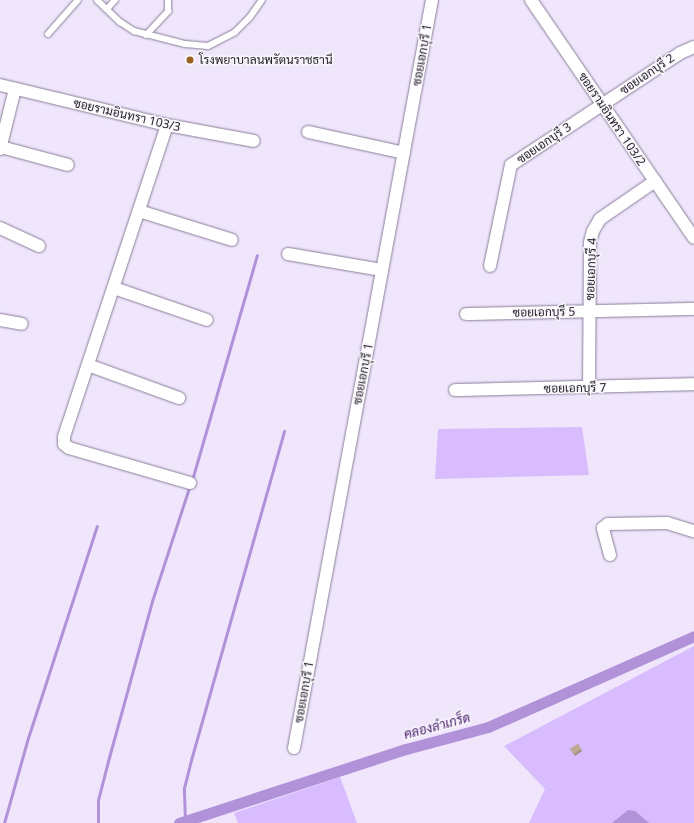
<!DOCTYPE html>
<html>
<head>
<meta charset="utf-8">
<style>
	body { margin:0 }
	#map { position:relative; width:694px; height:823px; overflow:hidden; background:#efe6fc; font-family:"Noto Sans",Sarabun,sans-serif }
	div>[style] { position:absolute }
	.green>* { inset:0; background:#d8bcfd }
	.water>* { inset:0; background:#b192d8 }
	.stream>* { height:3px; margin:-1.5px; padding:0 1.5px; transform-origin:1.5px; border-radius:1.5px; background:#b192d8 }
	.canal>* { height:11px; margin:-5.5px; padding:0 5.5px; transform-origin:5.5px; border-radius:5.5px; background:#b192d8 }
	.roads { filter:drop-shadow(0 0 1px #897e97) drop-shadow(0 0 1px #897e97) }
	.lane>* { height:6px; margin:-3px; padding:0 3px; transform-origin:3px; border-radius:3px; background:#fff }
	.street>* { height:12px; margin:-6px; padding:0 6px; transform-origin:6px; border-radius:6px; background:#fff }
	.wall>* { inset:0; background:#a49180 }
	.building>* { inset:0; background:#bfa995 }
	.dots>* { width:11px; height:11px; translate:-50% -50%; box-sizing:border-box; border:2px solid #f9f7fc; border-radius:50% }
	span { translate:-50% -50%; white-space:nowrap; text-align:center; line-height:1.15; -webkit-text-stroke:3px #f9f7fc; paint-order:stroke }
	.street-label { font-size:12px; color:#25212a }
	.poi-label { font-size:12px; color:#25212a }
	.left { translate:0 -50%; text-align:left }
	.water-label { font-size:13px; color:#45186b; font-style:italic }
</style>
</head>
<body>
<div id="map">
	<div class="green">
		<i style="clip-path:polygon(582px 427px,589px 475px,435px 479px,438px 429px)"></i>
		<i style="clip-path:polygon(694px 646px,694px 823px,529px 823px,545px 789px,504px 746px)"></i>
		<i style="clip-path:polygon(340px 777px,357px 823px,238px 823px,234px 813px)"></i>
	</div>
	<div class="water">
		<i style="clip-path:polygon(628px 810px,635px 811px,649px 823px,612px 823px)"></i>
	</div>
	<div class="stream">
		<i style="left:192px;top:480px;width:234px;rotate:-73.9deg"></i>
		<i style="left:185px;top:821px;width:33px;rotate:-92deg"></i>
		<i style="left:184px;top:788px;width:29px;rotate:-76deg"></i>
		<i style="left:191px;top:760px;width:342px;rotate:-74.2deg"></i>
		<i style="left:4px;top:823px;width:85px;rotate:-74.3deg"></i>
		<i style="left:27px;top:741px;width:226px;rotate:-72deg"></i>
		<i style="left:98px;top:823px;width:23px;rotate:-90deg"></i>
		<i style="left:98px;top:800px;width:40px;rotate:-75.6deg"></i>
		<i style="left:108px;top:761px;width:166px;rotate:-74.6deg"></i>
		<i style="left:152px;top:601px;width:122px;rotate:-71.9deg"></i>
	</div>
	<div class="canal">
		<i style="left:179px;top:823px;width:239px;rotate:-18.1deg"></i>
		<i style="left:406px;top:749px;width:85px;rotate:-15deg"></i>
		<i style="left:488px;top:727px;width:225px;rotate:-23.8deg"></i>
	</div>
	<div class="roads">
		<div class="lane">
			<i style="left:97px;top:0;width:32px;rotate:44deg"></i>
			<i style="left:120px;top:22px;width:17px;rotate:33deg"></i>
			<i style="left:134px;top:31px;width:53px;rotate:14.3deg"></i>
			<i style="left:185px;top:44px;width:23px;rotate:5deg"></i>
			<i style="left:208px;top:46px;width:30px;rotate:-27deg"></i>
			<i style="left:235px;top:32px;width:21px;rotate:-45deg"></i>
			<i style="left:250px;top:17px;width:21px;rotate:-55deg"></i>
			<i style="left:107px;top:9px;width:12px;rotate:-48deg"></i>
			<i style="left:48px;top:34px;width:45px;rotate:-48.6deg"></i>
			<i style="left:146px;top:35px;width:33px;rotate:-47deg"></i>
			<i style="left:168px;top:11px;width:11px;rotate:-90deg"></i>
		</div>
		<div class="street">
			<i style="left:531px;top:0;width:288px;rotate:55.6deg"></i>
			<i style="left:0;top:85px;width:172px;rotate:13.5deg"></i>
			<i style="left:167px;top:125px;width:88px;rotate:10.4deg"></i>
			<i style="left:167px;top:125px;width:329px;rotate:108.3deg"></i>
			<i style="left:64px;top:437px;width:7px;rotate:90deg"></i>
			<i style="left:64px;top:444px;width:6px;rotate:39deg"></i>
			<i style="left:69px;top:448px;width:126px;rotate:16.1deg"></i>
			<i style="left:308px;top:132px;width:98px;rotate:12.3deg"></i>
			<i style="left:1px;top:147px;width:69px;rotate:15deg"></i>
			<i style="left:0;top:149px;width:62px;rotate:-76deg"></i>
			<i style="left:139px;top:211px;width:97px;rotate:17.3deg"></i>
			<i style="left:0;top:228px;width:43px;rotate:24.8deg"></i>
			<i style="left:288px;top:254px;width:95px;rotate:9.7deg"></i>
			<i style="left:490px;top:266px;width:103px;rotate:-78.3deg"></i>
			<i style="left:511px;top:165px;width:203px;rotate:-33.5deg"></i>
			<i style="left:680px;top:53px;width:15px;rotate:-23deg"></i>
			<i style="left:114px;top:288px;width:98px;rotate:19deg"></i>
			<i style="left:466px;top:314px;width:228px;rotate:-1.3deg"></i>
			<i style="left:0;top:320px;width:22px;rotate:10deg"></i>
			<i style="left:88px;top:365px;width:97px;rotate:19.9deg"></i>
			<i style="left:589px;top:388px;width:146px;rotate:-89.6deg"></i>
			<i style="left:590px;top:242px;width:11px;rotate:-75deg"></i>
			<i style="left:593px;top:231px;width:14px;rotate:-60deg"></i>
			<i style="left:600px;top:219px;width:67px;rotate:-34.6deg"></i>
			<i style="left:455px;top:390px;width:239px;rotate:-1.4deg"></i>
			<i style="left:610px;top:555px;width:28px;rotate:-105deg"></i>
			<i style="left:603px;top:528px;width:6px;rotate:-39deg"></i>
			<i style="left:608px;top:524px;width:59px;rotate:-1deg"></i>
			<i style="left:667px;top:523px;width:28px;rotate:17deg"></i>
			<i style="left:294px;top:748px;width:761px;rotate:-79.55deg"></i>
		</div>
	</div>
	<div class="wall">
		<i style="clip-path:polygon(578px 744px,582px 751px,575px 756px,570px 749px)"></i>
	</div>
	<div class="building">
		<i style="clip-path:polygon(578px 744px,581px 749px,574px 754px,570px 749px)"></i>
	</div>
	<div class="dots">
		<i style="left:190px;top:60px;background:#99601d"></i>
	</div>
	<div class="street-label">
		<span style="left:422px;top:55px;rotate:-80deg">ซอยเอกบุรี 1</span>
		<span style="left:647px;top:74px;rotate:-34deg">ซอยเอกบุรี 2</span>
		<span style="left:127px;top:115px;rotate:13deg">ซอยรามอินทรา 103/3</span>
		<span style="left:612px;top:119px;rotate:56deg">ซอยรามอินทรา 103/2</span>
		<span style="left:544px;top:143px;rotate:-34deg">ซอยเอกบุรี 3</span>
		<span style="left:591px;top:269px;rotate:-88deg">ซอยเอกบุรี 4</span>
		<span style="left:544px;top:312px;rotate:-1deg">ซอยเอกบุรี 5</span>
		<span style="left:363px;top:374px;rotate:-79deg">ซอยเอกบุรี 1</span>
		<span style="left:575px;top:388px;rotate:-1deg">ซอยเอกบุรี 7</span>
		<span style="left:304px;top:692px;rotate:-80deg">ซอยเอกบุรี 1</span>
	</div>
	<div class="poi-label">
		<span class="left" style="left:199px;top:60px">โรงพยาบาลนพรัตนราชธานี</span>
	</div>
	<div class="water-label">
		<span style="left:437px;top:726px;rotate:-15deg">คลองลำเกร็ด</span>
	</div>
</div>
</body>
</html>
